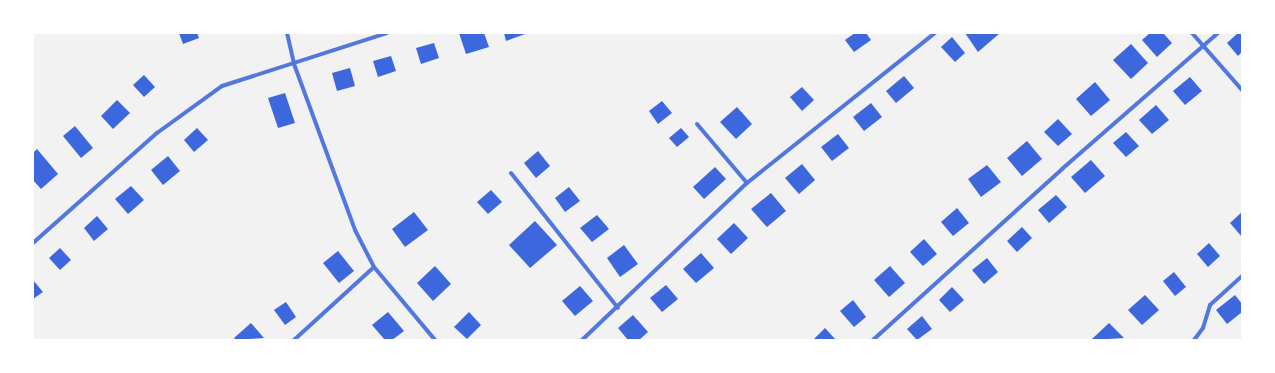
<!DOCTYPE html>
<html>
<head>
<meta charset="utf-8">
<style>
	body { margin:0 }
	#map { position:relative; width:1275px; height:373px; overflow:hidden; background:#f2f2f2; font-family:"IBM Plex Sans",sans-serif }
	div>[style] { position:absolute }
	.building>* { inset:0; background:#3d67dc }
	.minor>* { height:4px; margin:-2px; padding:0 2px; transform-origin:2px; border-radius:2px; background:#5277de }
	span { translate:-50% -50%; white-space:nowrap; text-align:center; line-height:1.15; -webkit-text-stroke:4px #fff; paint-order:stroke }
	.frame { position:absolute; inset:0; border:34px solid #fff; pointer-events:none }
</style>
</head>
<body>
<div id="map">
	<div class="building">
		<i style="clip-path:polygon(179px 33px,197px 33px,199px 38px,183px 44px)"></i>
		<i style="clip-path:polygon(459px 33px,484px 33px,489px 47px,466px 54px)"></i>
		<i style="clip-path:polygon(504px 33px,528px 33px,506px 41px)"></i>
		<i style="clip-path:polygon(855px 33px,866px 33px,871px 40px,854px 52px,845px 40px)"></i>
		<i style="clip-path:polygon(965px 33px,1000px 33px,978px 52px)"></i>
		<i style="clip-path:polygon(1150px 33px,1163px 33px,1172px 43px,1157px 57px,1142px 40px)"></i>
		<i style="clip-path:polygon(1238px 33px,1242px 33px,1242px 52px,1238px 56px,1227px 43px)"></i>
		<i style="clip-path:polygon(952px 37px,965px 53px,955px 62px,941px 47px)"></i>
		<i style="clip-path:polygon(434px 43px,439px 58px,421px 64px,416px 48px)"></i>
		<i style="clip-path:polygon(1131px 44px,1148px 63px,1131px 79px,1113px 60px)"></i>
		<i style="clip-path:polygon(391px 56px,396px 71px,378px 77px,373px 61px)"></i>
		<i style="clip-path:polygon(350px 68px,355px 86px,337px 91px,332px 73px)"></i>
		<i style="clip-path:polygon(144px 75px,155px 87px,144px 97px,133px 85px)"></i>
		<i style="clip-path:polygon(904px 76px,914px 88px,896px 103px,886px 91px)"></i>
		<i style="clip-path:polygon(1190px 77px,1202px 91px,1185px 105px,1173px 91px)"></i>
		<i style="clip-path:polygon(1095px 82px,1110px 100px,1091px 116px,1076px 99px)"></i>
		<i style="clip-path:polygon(802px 87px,814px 100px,802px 111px,790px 97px)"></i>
		<i style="clip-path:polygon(285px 93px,295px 123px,278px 128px,268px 98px)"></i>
		<i style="clip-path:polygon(117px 100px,130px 113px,113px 129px,101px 116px)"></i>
		<i style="clip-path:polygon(662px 101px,672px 113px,658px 124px,649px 111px)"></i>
		<i style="clip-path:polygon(871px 103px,882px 117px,864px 131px,853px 117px)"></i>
		<i style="clip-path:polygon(1156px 105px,1169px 120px,1152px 134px,1139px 120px)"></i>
		<i style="clip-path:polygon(737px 107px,752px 124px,736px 139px,720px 122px)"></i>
		<i style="clip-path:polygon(1058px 119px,1072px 134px,1058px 146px,1044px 132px)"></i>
		<i style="clip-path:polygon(75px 126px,93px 148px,81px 158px,63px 136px)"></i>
		<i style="clip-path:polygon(197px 128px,208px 140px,194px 152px,184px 140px)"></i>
		<i style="clip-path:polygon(681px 128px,689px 137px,677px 147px,669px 138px)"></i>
		<i style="clip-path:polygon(1126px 132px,1139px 146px,1126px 157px,1113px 143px)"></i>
		<i style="clip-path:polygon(838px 134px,849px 148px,832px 161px,821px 147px)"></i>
		<i style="clip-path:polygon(1027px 141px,1042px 159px,1022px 176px,1007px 158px)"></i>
		<i style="clip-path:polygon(37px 149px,58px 174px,41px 189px,33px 180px,33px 153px)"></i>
		<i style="clip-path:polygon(538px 151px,550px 166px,536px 178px,524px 163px)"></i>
		<i style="clip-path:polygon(168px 156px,180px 171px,163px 185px,151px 170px)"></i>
		<i style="clip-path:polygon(1091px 160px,1105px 176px,1085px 193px,1071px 177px)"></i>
		<i style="clip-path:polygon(802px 164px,815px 180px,799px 194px,785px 178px)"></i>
		<i style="clip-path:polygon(987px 165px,1001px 182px,981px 197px,968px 179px)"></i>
		<i style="clip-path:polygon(715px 167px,726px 179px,704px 199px,693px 187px)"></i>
		<i style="clip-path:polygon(131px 186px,144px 200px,128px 214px,115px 199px)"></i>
		<i style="clip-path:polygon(569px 187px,580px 201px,565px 212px,555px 198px)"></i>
		<i style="clip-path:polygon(491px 190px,502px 202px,488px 214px,477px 202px)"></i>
		<i style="clip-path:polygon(771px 193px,786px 211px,767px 227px,751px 209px)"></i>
		<i style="clip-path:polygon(1056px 195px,1067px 207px,1049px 223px,1038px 210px)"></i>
		<i style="clip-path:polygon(957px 208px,969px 223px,953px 236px,941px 222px)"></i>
		<i style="clip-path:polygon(414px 212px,428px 230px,405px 247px,392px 229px)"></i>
		<i style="clip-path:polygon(1242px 212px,1242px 237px,1230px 223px)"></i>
		<i style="clip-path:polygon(597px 215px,609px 229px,592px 242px,580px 228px)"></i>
		<i style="clip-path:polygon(97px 216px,108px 229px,94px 241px,84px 228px)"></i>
		<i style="clip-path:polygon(535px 221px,557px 245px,530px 268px,509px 245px)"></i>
		<i style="clip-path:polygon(734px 223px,748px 238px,731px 254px,717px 239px)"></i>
		<i style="clip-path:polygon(1022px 227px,1032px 238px,1017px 252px,1007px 241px)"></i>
		<i style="clip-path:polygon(924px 239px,937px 254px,923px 266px,910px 252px)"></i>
		<i style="clip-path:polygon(1209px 243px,1220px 256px,1208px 267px,1197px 254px)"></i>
		<i style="clip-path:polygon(624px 245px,638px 264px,620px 277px,607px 258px)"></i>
		<i style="clip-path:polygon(60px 248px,71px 260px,60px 270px,49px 258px)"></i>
		<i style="clip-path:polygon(338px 251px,354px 271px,339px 283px,323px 263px)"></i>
		<i style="clip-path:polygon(701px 253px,714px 268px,696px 283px,683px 269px)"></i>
		<i style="clip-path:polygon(987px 258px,998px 272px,984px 284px,972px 270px)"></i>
		<i style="clip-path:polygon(435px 266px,451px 284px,433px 301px,417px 283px)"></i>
		<i style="clip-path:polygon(890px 266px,905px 283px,889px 297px,874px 280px)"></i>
		<i style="clip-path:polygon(1174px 272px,1186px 287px,1175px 296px,1163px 281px)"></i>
		<i style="clip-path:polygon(33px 280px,43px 292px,33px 299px)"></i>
		<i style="clip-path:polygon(666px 285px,678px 299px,662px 312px,650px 298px)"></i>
		<i style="clip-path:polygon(580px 286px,593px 301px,575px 316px,562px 301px)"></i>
		<i style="clip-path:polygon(952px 287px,964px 300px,950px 312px,939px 300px)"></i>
		<i style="clip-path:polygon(1145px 295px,1159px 310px,1142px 325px,1128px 310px)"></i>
		<i style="clip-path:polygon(1235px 295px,1242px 304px,1242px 312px,1227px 324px,1216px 310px)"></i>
		<i style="clip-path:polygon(853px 300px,866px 317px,854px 327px,840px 311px)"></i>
		<i style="clip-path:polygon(286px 302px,296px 317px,285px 325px,274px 310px)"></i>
		<i style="clip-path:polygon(388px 312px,404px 331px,392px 340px,385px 340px,372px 325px)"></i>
		<i style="clip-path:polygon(469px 312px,481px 325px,467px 339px,454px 327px)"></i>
		<i style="clip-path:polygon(633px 315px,648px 332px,639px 340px,628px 340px,618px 328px)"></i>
		<i style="clip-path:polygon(922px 316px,932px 329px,917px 340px,907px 329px)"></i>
		<i style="clip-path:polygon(251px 323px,264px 338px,236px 340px,234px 338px)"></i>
		<i style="clip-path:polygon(1109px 323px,1124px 338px,1093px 340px,1092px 339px)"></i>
		<i style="clip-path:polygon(825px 328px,836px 340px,813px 340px)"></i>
	</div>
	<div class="minor">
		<i style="left:287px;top:33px;width:32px;rotate:77deg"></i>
		<i style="left:294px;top:64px;width:177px;rotate:69.8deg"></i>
		<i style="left:355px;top:230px;width:42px;rotate:62.8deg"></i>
		<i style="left:374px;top:267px;width:95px;rotate:50.1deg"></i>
		<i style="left:1192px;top:33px;width:76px;rotate:48.7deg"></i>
		<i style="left:697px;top:124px;width:77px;rotate:49.7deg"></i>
		<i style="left:511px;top:173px;width:172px;rotate:51.6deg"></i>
		<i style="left:33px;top:243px;width:166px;rotate:-41.6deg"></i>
		<i style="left:157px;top:133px;width:80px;rotate:-35.9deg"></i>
		<i style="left:222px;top:86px;width:173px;rotate:-17.8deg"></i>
		<i style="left:294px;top:340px;width:108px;rotate:-42.4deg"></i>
		<i style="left:582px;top:340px;width:228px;rotate:-43.6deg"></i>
		<i style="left:747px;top:183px;width:241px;rotate:-38.6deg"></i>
		<i style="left:873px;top:340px;width:255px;rotate:-42.1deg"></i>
		<i style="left:1062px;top:169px;width:207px;rotate:-41.1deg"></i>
		<i style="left:1194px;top:340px;width:15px;rotate:-53deg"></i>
		<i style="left:1203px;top:328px;width:24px;rotate:-73deg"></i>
		<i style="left:1210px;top:305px;width:43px;rotate:-42.2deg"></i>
	</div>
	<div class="frame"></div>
</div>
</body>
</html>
